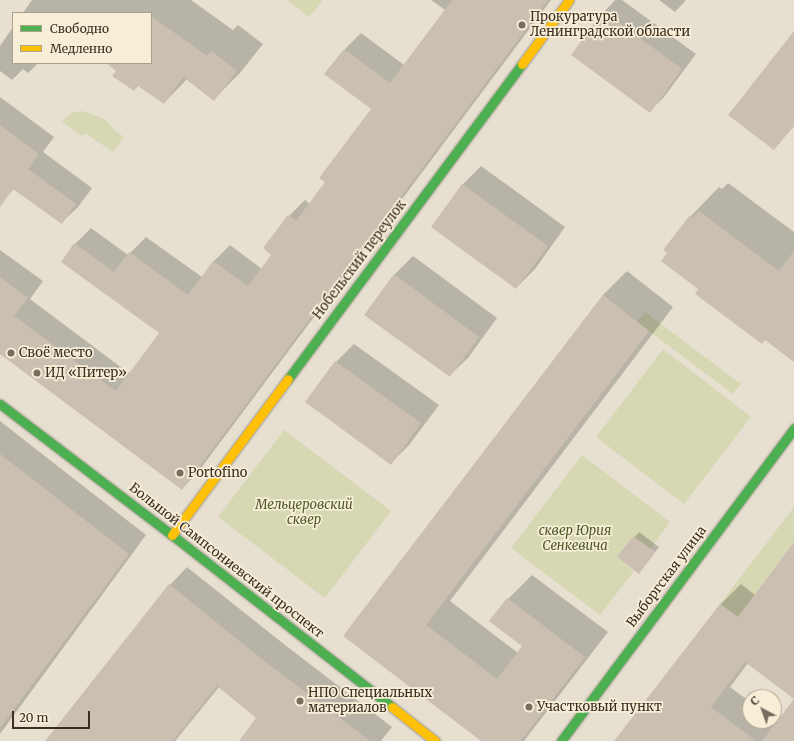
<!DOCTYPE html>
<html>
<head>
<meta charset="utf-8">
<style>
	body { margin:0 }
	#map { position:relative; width:794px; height:741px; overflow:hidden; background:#e7e0d1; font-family:Merriweather,serif }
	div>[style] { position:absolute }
	.green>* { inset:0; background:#d6d7b3 }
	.shadow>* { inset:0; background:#0003 }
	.building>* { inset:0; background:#cbbfb2 }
	.roads { filter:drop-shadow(0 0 1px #9c958a) drop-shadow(0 0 1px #9c958a) }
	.fast>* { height:9px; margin:-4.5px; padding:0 4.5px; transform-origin:4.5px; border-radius:4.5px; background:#4caf50 }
	.slow>* { height:9px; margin:-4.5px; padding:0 4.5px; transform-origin:4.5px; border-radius:4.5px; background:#ffc107 }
	.dots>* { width:11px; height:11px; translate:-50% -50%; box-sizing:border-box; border:2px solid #f7eed8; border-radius:50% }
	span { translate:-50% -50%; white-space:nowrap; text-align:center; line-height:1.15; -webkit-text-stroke:3.5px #f7eed8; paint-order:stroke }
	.poi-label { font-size:13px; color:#3d2e20 }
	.left { translate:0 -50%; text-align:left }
	.street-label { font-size:13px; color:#3d2e20 }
	.park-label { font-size:13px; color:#4d5a26; font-style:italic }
	.legend { position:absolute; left:12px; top:12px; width:140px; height:52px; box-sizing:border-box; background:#f7eed8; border:1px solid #ada18e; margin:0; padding:5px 7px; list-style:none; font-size:12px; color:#3d2e20 }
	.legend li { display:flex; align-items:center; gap:8px; height:20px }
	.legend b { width:20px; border:1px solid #ada18e }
	.north { position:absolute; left:742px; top:689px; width:40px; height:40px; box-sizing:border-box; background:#f7eed8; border:1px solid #ada18e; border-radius:50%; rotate:319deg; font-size:11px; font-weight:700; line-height:16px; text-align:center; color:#3d2e20 }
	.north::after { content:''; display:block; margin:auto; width:14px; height:18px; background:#786c5e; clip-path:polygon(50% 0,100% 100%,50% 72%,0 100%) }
	.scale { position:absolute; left:12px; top:711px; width:78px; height:18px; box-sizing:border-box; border:2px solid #3d2e20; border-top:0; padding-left:5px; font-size:12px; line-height:14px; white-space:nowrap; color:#3d2e20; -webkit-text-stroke:3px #f7eed8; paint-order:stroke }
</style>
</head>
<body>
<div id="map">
	<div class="green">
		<i style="clip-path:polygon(287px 0,323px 0,309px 17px)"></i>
		<i style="clip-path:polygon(82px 111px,105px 119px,113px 129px,124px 137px,113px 152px,85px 133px,82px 136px,62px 122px,67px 116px,74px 112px)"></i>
		<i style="clip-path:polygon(645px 312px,741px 384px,733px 394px,637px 322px)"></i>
		<i style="clip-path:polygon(663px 349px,751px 417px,684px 504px,596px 437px)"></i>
		<i style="clip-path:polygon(284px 430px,391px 511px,325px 598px,218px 517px)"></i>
		<i style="clip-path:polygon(582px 455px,670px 522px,650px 549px,633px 536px,617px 557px,634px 571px,600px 615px,511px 548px)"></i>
		<i style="clip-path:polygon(794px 507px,794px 542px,738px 617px,720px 604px)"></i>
	</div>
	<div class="shadow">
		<i style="clip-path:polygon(32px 0,191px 0,233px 30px,238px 25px,263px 44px,240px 73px,213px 100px,187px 79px,164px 103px,139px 85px,134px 90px,119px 69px,109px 63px,151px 63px,151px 13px,23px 13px)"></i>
		<i style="clip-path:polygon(431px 0,551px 0,198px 472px,182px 489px,0 353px,0 250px,43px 281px,30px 299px,130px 374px,160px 333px,75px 244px,91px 228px,128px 255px,146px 237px,202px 277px,214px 261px,230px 245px,262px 269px,273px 255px,289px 216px,305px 200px,310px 204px,327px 182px,372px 109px,326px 74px,345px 49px,361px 33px,404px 65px,445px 10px)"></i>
		<i style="clip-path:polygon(615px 0,622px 0,696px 54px,664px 97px,650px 111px,604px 12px)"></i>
		<i style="clip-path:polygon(659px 0,686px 0,675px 12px)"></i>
		<i style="clip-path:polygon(13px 27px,13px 63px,41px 63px,38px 63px,28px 73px,23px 69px,12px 80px,0 71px,0 46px)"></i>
		<i style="clip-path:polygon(794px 34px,794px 126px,774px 149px)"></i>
		<i style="clip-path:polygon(0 97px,54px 137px,43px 152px,92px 188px,78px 207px,61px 223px,14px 189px,7px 196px,0 190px)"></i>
		<i style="clip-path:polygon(481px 166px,565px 227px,535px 269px,516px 288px,432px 227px,463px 184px)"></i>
		<i style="clip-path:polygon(728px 183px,794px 232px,794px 360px,700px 289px,691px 216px,719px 187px,722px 189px)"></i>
		<i style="clip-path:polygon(413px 256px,497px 318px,468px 358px,449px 376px,394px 275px)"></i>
		<i style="clip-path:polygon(627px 271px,673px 307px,450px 601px,518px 653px,524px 646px,491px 621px,508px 599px,532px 575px,608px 632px,524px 741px,483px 741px,344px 636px,603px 295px)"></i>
		<i style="clip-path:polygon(354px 344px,439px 405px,409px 445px,391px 463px,336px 362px)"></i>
		<i style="clip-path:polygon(0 421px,146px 535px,0 734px)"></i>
		<i style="clip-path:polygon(639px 532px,659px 547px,643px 568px,618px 557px)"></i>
		<i style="clip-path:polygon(794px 544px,794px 698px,748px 663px,730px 687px,750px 702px,750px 721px,774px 720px,777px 722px,794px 700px,794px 741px,615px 741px,721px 604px,741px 584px,755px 595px)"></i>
		<i style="clip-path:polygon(187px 567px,285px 645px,392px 727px,381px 741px,240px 741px,258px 718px,219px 687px,175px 741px,46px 741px,170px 585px)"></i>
	</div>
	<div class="building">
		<i style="clip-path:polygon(452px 0,548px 0,182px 490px,0 354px,0 277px,28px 298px,14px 316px,116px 391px,159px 333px,61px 262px,74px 243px,114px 272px,129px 252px,188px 295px,213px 261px,248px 286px,271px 255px,263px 248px,288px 215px,296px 221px,325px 182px,319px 178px,371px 109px,324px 74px,344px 49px,390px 83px)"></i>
		<i style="clip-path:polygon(603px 11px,682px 69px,650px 113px,571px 55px)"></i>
		<i style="clip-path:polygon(151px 16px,207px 56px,211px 51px,237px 71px,214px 101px,183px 77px,164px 104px,138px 86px,134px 91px,112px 76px,116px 71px,106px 63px,151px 63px)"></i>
		<i style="clip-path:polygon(794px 31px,794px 125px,774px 150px,728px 115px)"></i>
		<i style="clip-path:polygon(0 125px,39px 154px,28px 169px,76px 204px,62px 224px,13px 189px,0 207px)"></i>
		<i style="clip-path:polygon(462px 184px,548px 246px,516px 289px,431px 227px)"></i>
		<i style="clip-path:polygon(699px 211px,779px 271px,794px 251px,794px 362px,765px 340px,762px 344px,695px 294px,698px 289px,661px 261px,667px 253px,663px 250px,690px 215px,693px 218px)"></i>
		<i style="clip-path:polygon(394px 274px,479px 337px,450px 377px,364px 315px)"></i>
		<i style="clip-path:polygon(603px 295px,649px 331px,426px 625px,497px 679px,522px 646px,489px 621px,507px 598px,585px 657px,521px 741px,481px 741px,343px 636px)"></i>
		<i style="clip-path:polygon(335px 361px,421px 423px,391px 465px,305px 402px)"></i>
		<i style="clip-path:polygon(0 454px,129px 554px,0 728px)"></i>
		<i style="clip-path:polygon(633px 536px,655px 552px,639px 574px,617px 557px)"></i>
		<i style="clip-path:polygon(794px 542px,794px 741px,762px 741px,794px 699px,745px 662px,711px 707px,756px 741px,614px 741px,720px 604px,738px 617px)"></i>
		<i style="clip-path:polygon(169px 584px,267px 663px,370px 741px,239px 741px,256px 718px,217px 686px,173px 741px,45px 741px)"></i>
	</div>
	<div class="roads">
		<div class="fast">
			<i style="left:288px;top:379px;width:392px;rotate:-53.4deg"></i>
			<i style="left:0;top:404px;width:216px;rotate:37.3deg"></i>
			<i style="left:172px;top:535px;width:279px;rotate:38deg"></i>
			<i style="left:561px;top:741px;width:390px;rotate:-53.3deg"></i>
		</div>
		<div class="slow">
			<i style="left:522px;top:64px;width:79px;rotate:-53.7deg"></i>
			<i style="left:172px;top:535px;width:194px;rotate:-53.4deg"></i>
			<i style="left:392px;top:707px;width:55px;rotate:38.3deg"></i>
		</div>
	</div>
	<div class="dots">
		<i style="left:522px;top:25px;background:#786c5e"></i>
		<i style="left:11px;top:353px;background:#786c5e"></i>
		<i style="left:37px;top:373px;background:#786c5e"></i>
		<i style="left:180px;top:473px;background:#786c5e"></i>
		<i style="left:300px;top:701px;background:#786c5e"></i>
		<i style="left:529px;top:707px;background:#786c5e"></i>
	</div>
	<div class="poi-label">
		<span class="left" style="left:530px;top:25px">Прокуратура<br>Ленинградской области</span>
		<span class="left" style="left:19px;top:353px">Своё место</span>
		<span class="left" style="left:45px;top:373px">ИД «Питер»</span>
		<span class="left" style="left:188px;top:473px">Portofino</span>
		<span class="left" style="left:308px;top:701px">НПО Специальных<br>материалов</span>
		<span class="left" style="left:537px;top:707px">Участковый пункт</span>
	</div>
	<div class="street-label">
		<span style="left:360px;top:260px;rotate:-53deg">Нобельский переулок</span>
		<span style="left:226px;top:561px;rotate:38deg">Большой Сампсониевский проспект</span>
		<span style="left:667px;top:577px;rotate:-53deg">Выборгская улица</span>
	</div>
	<div class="park-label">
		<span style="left:304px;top:513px">Мельцеровский<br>сквер</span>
		<span style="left:575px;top:539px">сквер Юрия<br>Сенкевича</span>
	</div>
	<ul class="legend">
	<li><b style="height:5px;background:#4caf50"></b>Свободно</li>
	<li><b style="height:5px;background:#ffc107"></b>Медленно</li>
	</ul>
	<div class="north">С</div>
	<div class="scale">20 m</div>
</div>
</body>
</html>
